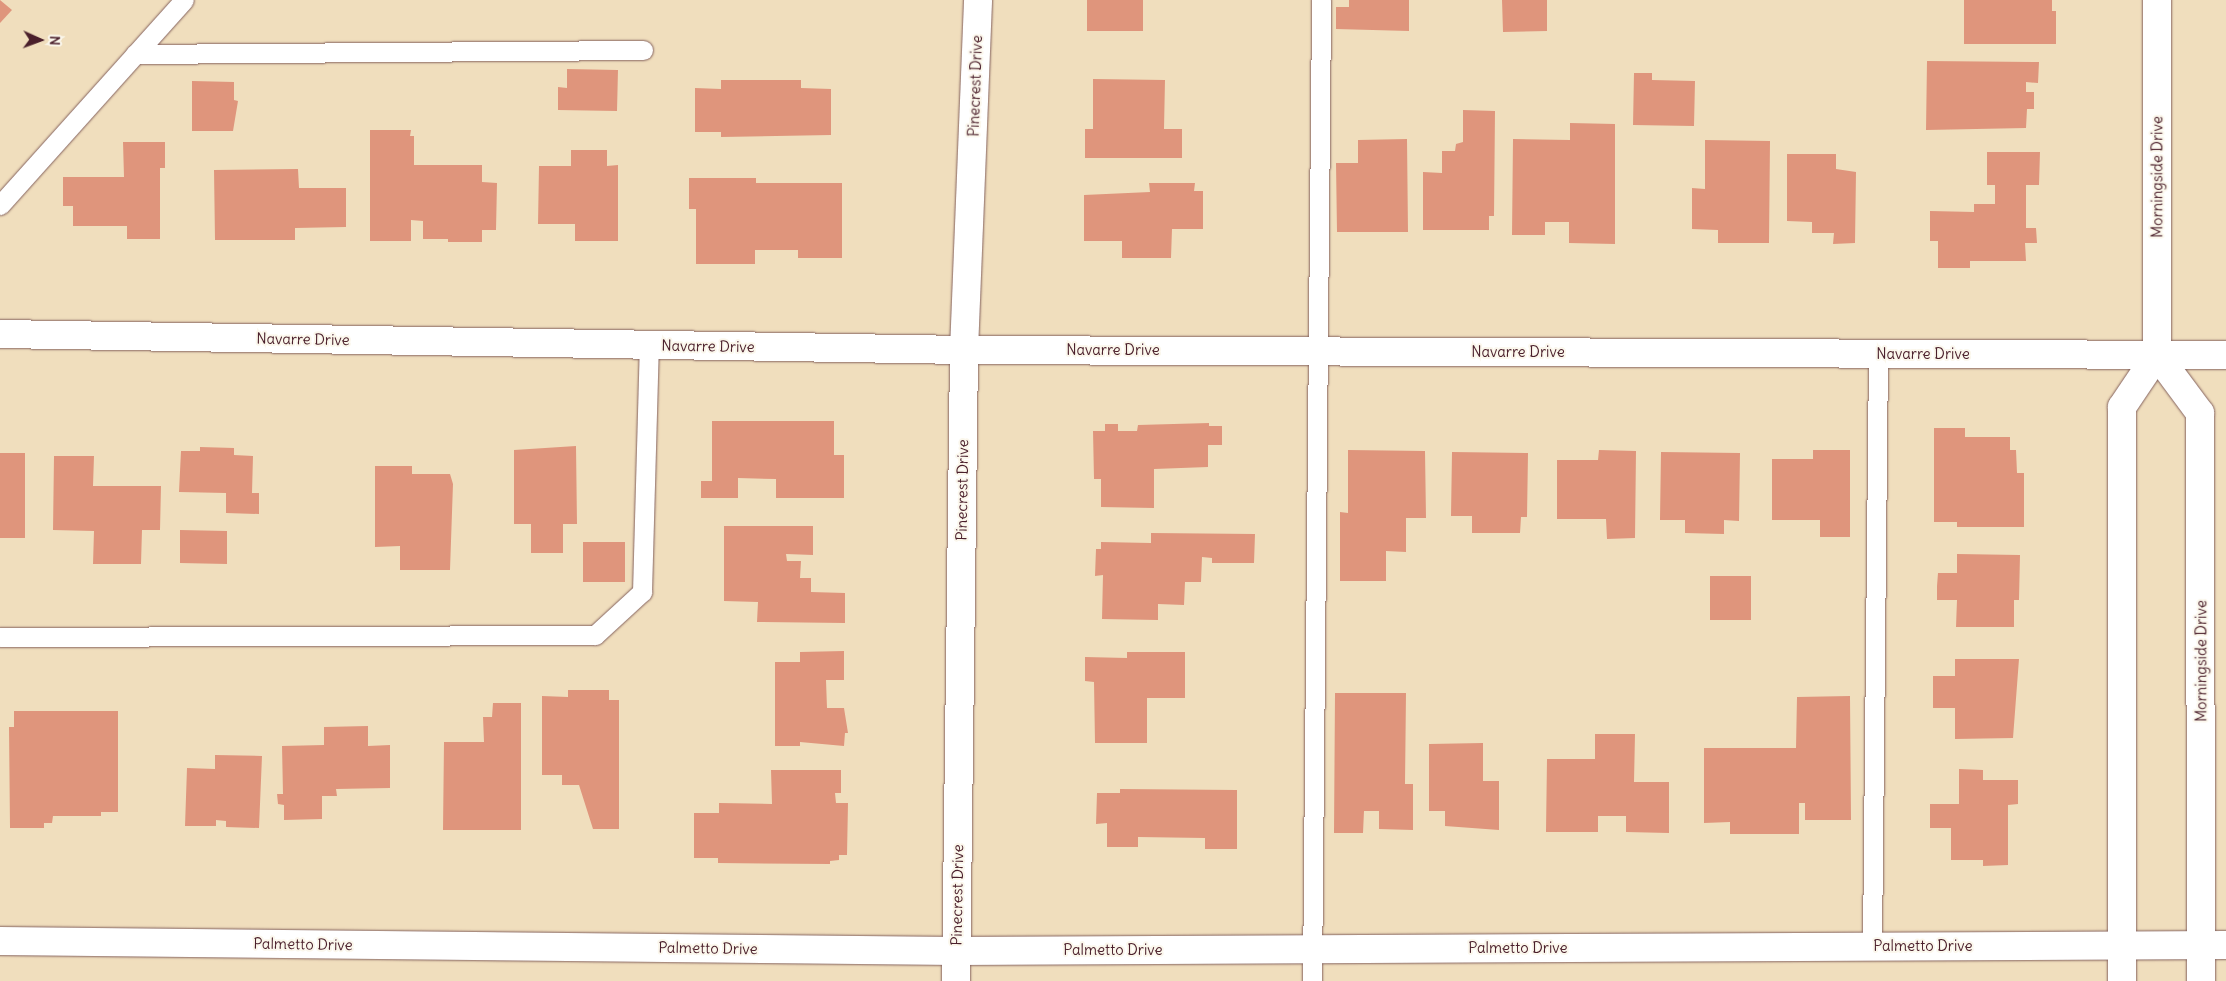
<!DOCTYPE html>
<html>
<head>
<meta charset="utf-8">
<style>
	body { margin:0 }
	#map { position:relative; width:2226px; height:981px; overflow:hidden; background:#f0debd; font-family:Delius,sans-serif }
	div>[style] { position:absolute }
	.building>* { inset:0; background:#df957c }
	.roads { filter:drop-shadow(0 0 1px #84625e) drop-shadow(0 0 1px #84625e) }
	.lane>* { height:19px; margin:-9.5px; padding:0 9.5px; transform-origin:9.5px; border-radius:9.5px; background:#fff }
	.street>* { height:28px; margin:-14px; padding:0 14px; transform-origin:14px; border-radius:14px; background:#fff }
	span { translate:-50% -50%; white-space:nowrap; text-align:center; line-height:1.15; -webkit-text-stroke:4px #fbf7ec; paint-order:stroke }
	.street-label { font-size:15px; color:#4a1f2b }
	.north { position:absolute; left:15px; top:15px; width:50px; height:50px; -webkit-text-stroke:4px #fbf7ec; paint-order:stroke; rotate:92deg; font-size:14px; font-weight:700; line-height:20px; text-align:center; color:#4a1f2b }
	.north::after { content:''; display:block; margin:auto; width:18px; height:22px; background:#4a1f2b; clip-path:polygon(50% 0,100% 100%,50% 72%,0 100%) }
</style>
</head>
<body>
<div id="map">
	<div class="building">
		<i style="clip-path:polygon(0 0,12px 10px,0 23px)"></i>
		<i style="clip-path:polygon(1087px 0,1143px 0,1143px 31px,1087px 31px)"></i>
		<i style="clip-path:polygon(1349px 0,1409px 0,1409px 31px,1336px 29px,1336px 7px,1349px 7px)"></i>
		<i style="clip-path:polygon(1502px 0,1547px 0,1547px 31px,1503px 32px)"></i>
		<i style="clip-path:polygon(1964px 0,2052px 0,2052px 11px,2056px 11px,2056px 44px,1964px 44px)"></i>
		<i style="clip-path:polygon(1927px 61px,2039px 62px,2038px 83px,2026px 82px,2026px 92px,2034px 92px,2034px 109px,2027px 109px,2026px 128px,1926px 130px)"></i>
		<i style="clip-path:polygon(567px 69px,618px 70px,617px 111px,558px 110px,558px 87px,567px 88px)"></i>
		<i style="clip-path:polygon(1634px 73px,1652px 73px,1652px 80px,1695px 81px,1694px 126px,1633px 125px)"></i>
		<i style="clip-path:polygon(1093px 79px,1165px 80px,1164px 129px,1182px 129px,1182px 158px,1085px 158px,1085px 129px,1093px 129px)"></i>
		<i style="clip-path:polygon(721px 80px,801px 80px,801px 88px,831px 89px,831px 135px,721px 137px,721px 132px,695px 132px,695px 88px,721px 89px)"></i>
		<i style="clip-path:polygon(192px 81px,234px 82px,234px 100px,238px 101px,233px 131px,192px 131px)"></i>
		<i style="clip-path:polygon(1463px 110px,1495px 111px,1494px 216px,1489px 216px,1489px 230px,1423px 230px,1423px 172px,1442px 173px,1442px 151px,1455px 151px,1456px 144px,1463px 142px)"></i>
		<i style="clip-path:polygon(1570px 123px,1615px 124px,1615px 244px,1569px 243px,1569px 222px,1545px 222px,1545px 235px,1512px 235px,1513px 139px,1570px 140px)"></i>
		<i style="clip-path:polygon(370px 130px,411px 130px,410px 136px,414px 136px,414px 165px,482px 165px,482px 182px,497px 183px,496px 230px,482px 230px,482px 242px,448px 242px,448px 239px,423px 239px,423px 221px,411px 220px,411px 241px,370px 241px)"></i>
		<i style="clip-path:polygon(1407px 139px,1408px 232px,1337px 232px,1336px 163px,1358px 163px,1358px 140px)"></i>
		<i style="clip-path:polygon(1705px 140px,1770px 141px,1769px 243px,1718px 243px,1718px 230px,1692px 229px,1692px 188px,1705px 189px)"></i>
		<i style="clip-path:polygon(123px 142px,165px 142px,165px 168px,160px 168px,160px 239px,127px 239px,127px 226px,73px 226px,73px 206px,63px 206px,63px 177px,124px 177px)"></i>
		<i style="clip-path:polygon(571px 150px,607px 150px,607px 166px,618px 165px,618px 241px,575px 241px,575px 224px,538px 224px,539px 166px,571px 166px)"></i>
		<i style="clip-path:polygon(1987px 152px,2040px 152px,2039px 185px,2026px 185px,2026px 228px,2036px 228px,2037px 243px,2025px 243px,2026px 261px,1970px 261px,1970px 268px,1938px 268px,1938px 241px,1930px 241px,1930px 211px,1974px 212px,1974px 204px,1995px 204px,1995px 185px,1987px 185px)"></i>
		<i style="clip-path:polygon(1787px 154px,1836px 154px,1836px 169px,1856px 172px,1855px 243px,1833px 244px,1834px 233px,1812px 233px,1812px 222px,1787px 221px)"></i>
		<i style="clip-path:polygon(298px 169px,299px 188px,346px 188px,346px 227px,295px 228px,295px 240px,215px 240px,214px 170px)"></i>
		<i style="clip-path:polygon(689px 178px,756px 178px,756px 183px,842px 183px,842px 258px,798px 258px,798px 250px,755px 250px,755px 264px,696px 264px,696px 209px,689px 209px)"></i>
		<i style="clip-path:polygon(1149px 183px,1195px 183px,1194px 191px,1203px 191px,1203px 229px,1172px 229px,1171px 258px,1122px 258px,1122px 241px,1084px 241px,1084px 195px,1150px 192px)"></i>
		<i style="clip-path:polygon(712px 421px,834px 421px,834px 455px,844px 455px,844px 498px,776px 498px,776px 479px,738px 478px,738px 498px,701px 498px,701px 481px,712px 481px)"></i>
		<i style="clip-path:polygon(1209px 423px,1209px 426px,1222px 426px,1222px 445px,1208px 445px,1208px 467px,1154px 469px,1154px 508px,1101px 507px,1101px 479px,1094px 479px,1093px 431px,1105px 431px,1105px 424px,1118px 424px,1118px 431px,1137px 431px,1138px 425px)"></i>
		<i style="clip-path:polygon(1934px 428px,1965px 428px,1965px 437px,2010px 437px,2010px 450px,2016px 450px,2017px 473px,2024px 473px,2024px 527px,1957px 527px,1957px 522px,1934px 522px)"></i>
		<i style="clip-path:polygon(576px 446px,577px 524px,563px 524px,563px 553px,531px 553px,531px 524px,514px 524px,514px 450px)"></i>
		<i style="clip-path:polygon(200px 447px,234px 448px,234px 455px,253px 456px,252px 493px,259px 493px,259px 514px,226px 513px,226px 493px,179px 492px,181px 451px,200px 451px)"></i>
		<i style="clip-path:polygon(1348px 450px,1425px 451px,1426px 518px,1406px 518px,1406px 552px,1386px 551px,1386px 581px,1340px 581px,1340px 512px,1348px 513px)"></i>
		<i style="clip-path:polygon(1599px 450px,1636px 451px,1635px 538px,1607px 539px,1606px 519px,1557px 519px,1557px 460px,1598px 460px)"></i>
		<i style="clip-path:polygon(1813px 450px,1850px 450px,1850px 537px,1820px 537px,1820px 520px,1772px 520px,1772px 459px,1813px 459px)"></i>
		<i style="clip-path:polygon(1452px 452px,1528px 453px,1527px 517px,1521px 517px,1520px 533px,1472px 533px,1472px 516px,1451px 516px)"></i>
		<i style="clip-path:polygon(1661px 452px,1740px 453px,1739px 521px,1724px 520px,1724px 534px,1685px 533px,1685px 520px,1660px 520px)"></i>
		<i style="clip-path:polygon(0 453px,25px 453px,25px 538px,0 538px)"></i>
		<i style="clip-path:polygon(54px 456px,94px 456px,93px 486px,161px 486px,160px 530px,142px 530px,141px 564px,93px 564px,94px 531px,53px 530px)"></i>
		<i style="clip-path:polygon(375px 466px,412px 466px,412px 474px,450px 474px,453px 484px,450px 570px,400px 570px,400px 546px,375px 547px)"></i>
		<i style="clip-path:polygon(724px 526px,813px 526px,813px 555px,786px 554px,787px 561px,801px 561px,800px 578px,811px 578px,811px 592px,845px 593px,845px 623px,757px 622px,758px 602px,724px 601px)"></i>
		<i style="clip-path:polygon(180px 530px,227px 531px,227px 564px,180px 563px)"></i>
		<i style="clip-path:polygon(1151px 533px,1255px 534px,1254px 563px,1212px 563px,1212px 558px,1202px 557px,1201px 582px,1185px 582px,1184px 605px,1158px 604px,1158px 620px,1102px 619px,1103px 575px,1095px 576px,1096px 549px,1101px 549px,1101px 542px,1151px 543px)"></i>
		<i style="clip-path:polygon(583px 542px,625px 542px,625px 582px,583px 582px)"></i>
		<i style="clip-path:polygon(1957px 554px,2020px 555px,2019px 600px,2014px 600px,2014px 627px,1956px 627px,1957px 600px,1937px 600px,1937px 586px,1938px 573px,1957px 573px)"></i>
		<i style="clip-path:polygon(1710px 576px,1751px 576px,1751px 620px,1710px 620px)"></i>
		<i style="clip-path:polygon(844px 651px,844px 680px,826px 680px,827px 708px,844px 708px,848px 733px,845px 733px,844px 746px,800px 742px,800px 746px,775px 746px,775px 662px,800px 662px,800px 652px)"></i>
		<i style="clip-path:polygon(1127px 652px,1185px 652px,1185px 698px,1147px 698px,1147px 743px,1095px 743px,1094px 682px,1085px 681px,1085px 657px,1127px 658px)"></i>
		<i style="clip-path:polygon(1955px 659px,2019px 659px,2013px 738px,1955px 739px,1955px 708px,1933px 708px,1933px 676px,1955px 676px)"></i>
		<i style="clip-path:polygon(568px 690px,609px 690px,609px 700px,619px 700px,619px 829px,593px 829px,579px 785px,562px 785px,562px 775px,542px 775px,542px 696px,568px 697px)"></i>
		<i style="clip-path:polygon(1335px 693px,1406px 693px,1405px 784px,1413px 784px,1413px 830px,1379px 829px,1379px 811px,1364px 811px,1363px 833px,1334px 833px)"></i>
		<i style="clip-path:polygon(1850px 696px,1851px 820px,1805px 820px,1805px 803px,1799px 803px,1799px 834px,1730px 834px,1730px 822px,1704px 823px,1704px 748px,1796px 748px,1797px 697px)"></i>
		<i style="clip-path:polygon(493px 703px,521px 703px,521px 830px,443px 830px,444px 742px,484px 742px,483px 717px,492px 717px)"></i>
		<i style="clip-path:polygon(14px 711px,118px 711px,118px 812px,101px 812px,101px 816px,53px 816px,52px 823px,44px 823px,44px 828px,10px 828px,9px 727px,14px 727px)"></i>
		<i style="clip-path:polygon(368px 726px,368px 746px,390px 745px,390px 788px,336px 789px,337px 796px,322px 796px,322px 819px,284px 820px,284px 805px,278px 804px,277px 794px,283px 794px,282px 746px,324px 745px,324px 727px)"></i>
		<i style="clip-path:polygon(1595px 734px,1635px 734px,1634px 782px,1669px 782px,1669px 833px,1626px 832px,1626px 816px,1598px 816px,1598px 832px,1546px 832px,1547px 759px,1595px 759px)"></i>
		<i style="clip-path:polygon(1483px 743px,1483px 781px,1499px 781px,1499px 830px,1445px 826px,1445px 811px,1429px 811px,1429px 744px)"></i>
		<i style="clip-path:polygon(215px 755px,262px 756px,259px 828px,226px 827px,226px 821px,216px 820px,216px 826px,185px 826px,187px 768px,215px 769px)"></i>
		<i style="clip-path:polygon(1959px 769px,1983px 770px,1983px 780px,2018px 780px,2018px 804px,2008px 805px,2008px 865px,1983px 866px,1983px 860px,1951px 860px,1951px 828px,1930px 828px,1930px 804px,1959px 804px)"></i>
		<i style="clip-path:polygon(771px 770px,841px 770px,841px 793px,835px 793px,836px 803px,848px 803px,847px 855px,839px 855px,839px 860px,830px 861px,830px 864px,718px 863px,718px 858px,694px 858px,694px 813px,719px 813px,719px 803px,772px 804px)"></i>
		<i style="clip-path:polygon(1120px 789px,1237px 790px,1237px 849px,1205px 849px,1205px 838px,1138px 837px,1138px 847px,1107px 847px,1107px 823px,1096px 824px,1097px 793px,1120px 793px)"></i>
	</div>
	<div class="roads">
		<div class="lane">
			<i style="left:135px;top:54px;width:508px;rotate:-0.45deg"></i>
			<i style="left:0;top:205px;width:275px;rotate:-48.1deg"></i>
			<i style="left:0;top:637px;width:595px;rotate:-0.19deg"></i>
			<i style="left:595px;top:635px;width:64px;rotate:-42.5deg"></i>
			<i style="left:642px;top:592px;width:247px;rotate:-88.4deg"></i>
			<i style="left:1872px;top:946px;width:592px;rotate:-89.42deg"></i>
			<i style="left:1312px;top:981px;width:981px;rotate:-89.47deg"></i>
		</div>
		<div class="street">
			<i style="left:0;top:334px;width:964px;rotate:0.95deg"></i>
			<i style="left:964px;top:350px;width:1262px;rotate:0.23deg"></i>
			<i style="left:2157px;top:355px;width:72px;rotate:53.4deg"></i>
			<i style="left:2200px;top:413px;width:568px;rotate:89.9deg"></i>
			<i style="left:0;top:941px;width:956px;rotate:0.6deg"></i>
			<i style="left:956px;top:951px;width:1270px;rotate:-0.27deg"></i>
			<i style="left:956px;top:981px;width:631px;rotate:-89.27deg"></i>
			<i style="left:964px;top:350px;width:350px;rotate:-87.7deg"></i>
			<i style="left:2122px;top:981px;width:574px;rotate:-90deg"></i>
			<i style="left:2122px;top:407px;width:63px;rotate:-56.1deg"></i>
			<i style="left:2157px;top:355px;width:355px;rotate:-90deg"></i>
		</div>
	</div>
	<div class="street-label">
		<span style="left:975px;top:86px;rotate:-88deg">Pinecrest Drive</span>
		<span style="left:2157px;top:177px;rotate:-90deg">Morningside Drive</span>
		<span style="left:303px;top:339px;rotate:1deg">Navarre Drive</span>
		<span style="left:708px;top:346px;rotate:1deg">Navarre Drive</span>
		<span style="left:1113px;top:350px">Navarre Drive</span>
		<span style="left:1518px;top:352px">Navarre Drive</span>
		<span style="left:1923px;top:354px">Navarre Drive</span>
		<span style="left:962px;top:490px;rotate:-89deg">Pinecrest Drive</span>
		<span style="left:2201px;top:661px;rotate:-90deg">Morningside Drive</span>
		<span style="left:957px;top:895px;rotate:-89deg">Pinecrest Drive</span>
		<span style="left:303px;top:944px;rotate:1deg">Palmetto Drive</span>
		<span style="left:1923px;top:946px">Palmetto Drive</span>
		<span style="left:708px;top:948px;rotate:1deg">Palmetto Drive</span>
		<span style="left:1518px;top:948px">Palmetto Drive</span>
		<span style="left:1113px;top:950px">Palmetto Drive</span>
	</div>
	<div class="north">N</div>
</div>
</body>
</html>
